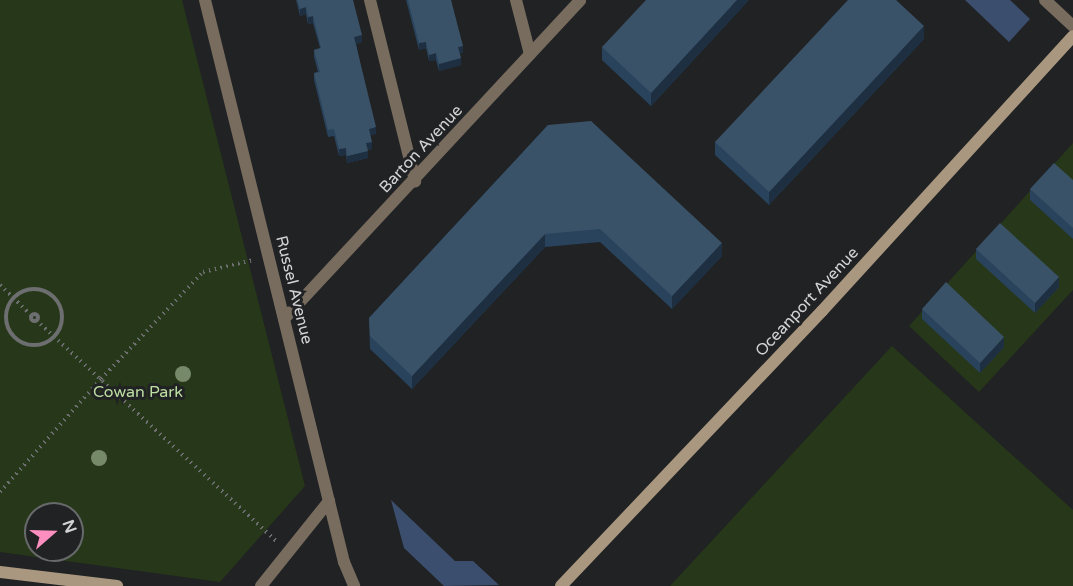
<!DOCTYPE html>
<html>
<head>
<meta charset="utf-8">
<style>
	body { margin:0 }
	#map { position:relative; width:1073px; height:586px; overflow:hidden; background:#202224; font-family:"Varela Round",sans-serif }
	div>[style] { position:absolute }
	.green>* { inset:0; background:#273719 }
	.water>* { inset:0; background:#3c4e6e }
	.path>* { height:4px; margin-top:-2px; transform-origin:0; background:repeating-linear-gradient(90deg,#6c6e6f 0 1.5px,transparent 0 6px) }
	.path>.ring { margin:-2px; padding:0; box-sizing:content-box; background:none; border:4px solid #6c6e6f; border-radius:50% }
	.lane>* { height:12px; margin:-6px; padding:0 6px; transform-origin:6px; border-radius:6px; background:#786c5e }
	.street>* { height:12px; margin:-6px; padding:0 6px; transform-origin:6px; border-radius:6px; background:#786c5e }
	.secondary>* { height:12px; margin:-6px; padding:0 6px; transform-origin:6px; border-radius:6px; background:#a9977f }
	.trees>* { width:16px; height:16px; margin:-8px; border-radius:50%; background:#768969 }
	.wall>* { inset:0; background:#28435b }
	.shaded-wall>* { inset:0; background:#1d2f40 }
	.building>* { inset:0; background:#3a5268 }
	span { translate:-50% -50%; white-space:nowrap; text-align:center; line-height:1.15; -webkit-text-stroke:6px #202224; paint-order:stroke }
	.street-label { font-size:16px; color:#d2d3d4 }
	.park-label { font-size:16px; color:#bddea2 }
	.north { position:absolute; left:24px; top:502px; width:60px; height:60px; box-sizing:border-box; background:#202224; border:2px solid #67696a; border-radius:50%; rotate:70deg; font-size:16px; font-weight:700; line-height:24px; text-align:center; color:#d2d3d4 }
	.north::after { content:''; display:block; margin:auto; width:21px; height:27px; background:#fd8ec0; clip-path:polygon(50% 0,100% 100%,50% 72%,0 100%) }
</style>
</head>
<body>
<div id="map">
	<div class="green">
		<i style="clip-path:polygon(evenodd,0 0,182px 0,305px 486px,220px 582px,0 552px,0 0,36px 514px,72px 514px,72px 550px,36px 550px,36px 514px)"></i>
		<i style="clip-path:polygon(1073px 143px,1073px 290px,979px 392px,909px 326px)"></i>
		<i style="clip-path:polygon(892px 346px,1073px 510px,1073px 586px,670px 586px)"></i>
	</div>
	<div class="water">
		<i style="clip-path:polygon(965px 0,1010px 0,1030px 19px,1009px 42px)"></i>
		<i style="clip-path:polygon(391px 500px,455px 561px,473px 561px,499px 585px,444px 586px,404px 548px)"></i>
	</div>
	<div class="path">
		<i style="left:0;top:285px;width:43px;rotate:44.1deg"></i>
		<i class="ring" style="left:6px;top:289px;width:52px;height:52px"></i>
		<i class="ring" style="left:30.5px;top:313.5px;width:3px;height:3px"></i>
		<i style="left:36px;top:320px;width:326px;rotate:42.6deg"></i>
		<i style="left:0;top:492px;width:152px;rotate:-48.2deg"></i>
		<i style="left:101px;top:379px;width:148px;rotate:-46.4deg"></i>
		<i style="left:203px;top:272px;width:51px;rotate:-13.5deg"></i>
	</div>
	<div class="lane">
		<i style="left:370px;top:0;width:187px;rotate:76deg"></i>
	</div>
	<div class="street">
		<i style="left:205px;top:0;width:579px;rotate:76.11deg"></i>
		<i style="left:344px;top:562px;width:26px;rotate:67deg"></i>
		<i style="left:516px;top:0;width:56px;rotate:75.5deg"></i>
		<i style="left:1045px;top:0;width:38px;rotate:43deg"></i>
		<i style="left:284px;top:319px;width:435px;rotate:-47.1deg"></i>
		<i style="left:261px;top:586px;width:109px;rotate:-51.3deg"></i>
	</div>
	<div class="secondary">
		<i style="left:0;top:572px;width:118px;rotate:6.8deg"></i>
		<i style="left:561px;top:586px;width:379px;rotate:-46.5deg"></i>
		<i style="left:822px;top:311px;width:372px;rotate:-47.6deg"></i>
	</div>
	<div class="trees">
		<i style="left:183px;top:374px"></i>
		<i style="left:99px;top:458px"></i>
	</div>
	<div class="wall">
		<i style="clip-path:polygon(296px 0,341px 0,362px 42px,356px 44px,376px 134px,370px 135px,372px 149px,367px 150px,368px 158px,347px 163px,346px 155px,339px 156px,334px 136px,328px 137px,314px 80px,314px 73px,318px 72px,314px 57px,314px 50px,320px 48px,313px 23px,308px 24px,306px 14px,300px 16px)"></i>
		<i style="clip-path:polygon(406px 0,451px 0,463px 53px,460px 53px,461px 65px,439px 71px,436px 60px,429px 61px,426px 48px,419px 50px)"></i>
		<i style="clip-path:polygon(749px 0,651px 106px,602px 60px,602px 47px)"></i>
		<i style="clip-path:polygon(924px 39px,769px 205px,715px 155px,715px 142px)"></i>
		<i style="clip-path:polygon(548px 125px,722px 256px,672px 309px,600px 242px,545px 247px,412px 389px,370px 349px,369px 318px)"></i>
		<i style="clip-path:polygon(1073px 180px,1073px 239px,1030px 200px,1030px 189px)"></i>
		<i style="clip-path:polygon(976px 249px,1059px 287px,1035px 313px,976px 259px)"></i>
		<i style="clip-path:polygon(922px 309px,1004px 347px,980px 373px,922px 319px)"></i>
	</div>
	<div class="shaded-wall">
		<i style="clip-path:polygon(737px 0,749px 0,651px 106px,651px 93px)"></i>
		<i style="clip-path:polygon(306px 7px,306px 14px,300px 16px,300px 9px)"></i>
		<i style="clip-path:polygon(313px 16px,313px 23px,308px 24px,308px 17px)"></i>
		<i style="clip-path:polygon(924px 26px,924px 39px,769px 205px,769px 192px)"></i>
		<i style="clip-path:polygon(362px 35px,362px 42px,354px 44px,354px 37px)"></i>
		<i style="clip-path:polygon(426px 42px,426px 48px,419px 50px,419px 43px)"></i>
		<i style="clip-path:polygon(463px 46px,463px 53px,458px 54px,458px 47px)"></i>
		<i style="clip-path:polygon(436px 53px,436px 60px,429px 61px,429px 55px)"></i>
		<i style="clip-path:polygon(461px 58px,461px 65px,439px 71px,439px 64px)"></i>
		<i style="clip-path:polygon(376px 127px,376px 134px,369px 136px,369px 129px)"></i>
		<i style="clip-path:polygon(372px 142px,372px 149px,366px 150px,366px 143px)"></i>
		<i style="clip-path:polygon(346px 148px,346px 155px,339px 156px,339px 149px)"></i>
		<i style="clip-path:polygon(368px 151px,368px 158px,347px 163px,347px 156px)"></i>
		<i style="clip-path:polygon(545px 234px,545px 247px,412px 389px,412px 376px)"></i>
		<i style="clip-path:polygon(722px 243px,722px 256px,672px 309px,672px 296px)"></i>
		<i style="clip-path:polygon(1059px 277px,1059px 287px,1035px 313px,1035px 303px)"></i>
		<i style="clip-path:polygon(1004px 337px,1004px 347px,980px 373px,980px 363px)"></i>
	</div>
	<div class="building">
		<i style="clip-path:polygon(297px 0,353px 0,362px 35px,354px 37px,376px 127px,369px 129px,372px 142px,366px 143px,368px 151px,347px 156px,346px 148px,339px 149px,334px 129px,328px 130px,314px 73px,320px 72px,314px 50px,321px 48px,313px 16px,308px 17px,306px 7px,300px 9px)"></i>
		<i style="clip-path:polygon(408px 0,451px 0,463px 46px,458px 47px,461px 58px,439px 64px,436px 53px,429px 55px,426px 42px,419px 43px)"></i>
		<i style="clip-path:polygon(646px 0,737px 0,651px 93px,602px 47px)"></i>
		<i style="clip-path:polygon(848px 0,896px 0,924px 26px,769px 192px,715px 142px)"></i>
		<i style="clip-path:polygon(591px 121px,722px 243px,672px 296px,600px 229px,545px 234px,412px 376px,370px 336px,369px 318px,548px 125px)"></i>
		<i style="clip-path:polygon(1054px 163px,1073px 180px,1073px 228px,1030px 189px)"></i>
		<i style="clip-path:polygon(1000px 223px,1059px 277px,1035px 303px,976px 249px)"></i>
		<i style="clip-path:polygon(946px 282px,1004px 337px,980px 363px,922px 309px)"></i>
	</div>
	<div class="street-label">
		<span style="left:421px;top:149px;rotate:-47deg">Barton Avenue</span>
		<span style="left:294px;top:290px;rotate:76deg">Russel Avenue</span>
		<span style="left:807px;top:302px;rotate:-47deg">Oceanport Avenue</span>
	</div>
	<div class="park-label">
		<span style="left:138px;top:392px">Cowan Park</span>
	</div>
	<div class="north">N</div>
</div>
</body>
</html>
